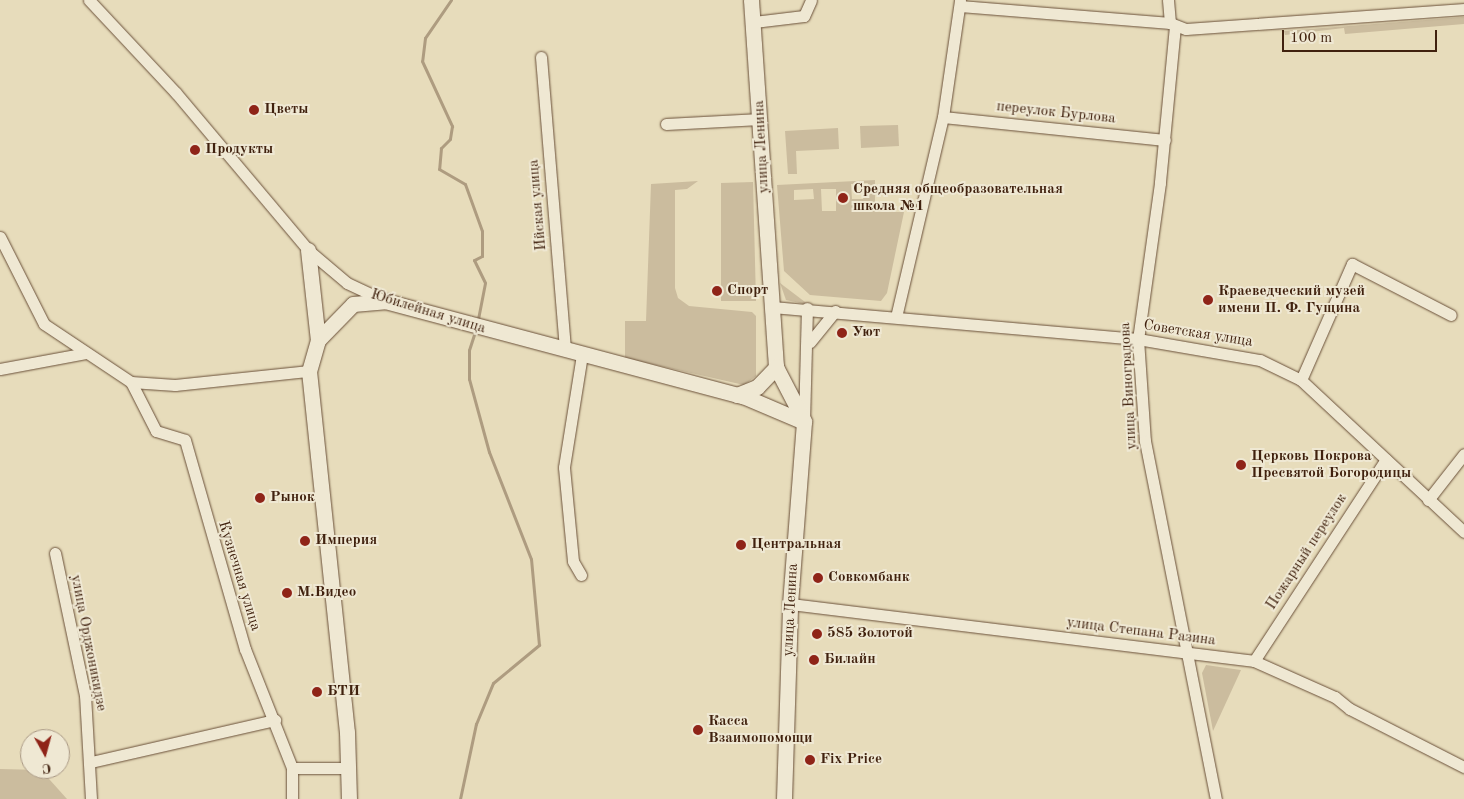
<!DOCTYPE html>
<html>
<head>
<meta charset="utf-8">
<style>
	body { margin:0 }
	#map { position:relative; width:1464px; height:799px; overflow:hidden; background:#e7dcbb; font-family:"Old Standard TT",serif }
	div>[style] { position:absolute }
	.green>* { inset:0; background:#cbbc9e }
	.stream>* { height:3px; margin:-1.5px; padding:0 1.5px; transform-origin:1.5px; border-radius:1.5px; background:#ae9c80 }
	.roads { filter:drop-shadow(0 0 1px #6a5039) drop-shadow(0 0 1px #6a5039) }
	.street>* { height:11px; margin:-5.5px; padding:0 5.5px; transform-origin:5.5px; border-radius:5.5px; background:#efe8d3 }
	.secondary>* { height:15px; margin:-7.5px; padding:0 7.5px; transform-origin:7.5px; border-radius:7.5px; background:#efe8d3 }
	.dots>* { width:14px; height:14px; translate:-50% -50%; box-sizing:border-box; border:2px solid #efe8d3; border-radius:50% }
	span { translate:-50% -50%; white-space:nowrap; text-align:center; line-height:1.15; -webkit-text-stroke:4px #efe8d3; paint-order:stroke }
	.poi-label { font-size:15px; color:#40210e; font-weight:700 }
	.left { translate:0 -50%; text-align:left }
	.street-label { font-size:15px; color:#40210e }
	.north { position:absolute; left:20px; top:729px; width:50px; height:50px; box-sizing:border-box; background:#efe8d3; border:1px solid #a99884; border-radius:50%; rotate:173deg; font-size:14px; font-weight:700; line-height:20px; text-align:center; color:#40210e }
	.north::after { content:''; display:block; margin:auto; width:18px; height:22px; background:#8f2418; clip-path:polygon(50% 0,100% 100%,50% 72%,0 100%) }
	.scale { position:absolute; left:1282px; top:30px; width:155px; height:22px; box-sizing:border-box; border:2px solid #40210e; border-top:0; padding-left:6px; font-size:15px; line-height:18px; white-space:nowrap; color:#40210e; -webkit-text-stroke:4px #efe8d3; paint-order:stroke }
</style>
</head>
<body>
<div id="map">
	<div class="green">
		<i style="clip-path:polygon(1464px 17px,1464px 24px,1345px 34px,1344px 28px,1285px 35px,1284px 31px)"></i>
		<i style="clip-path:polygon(898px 125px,899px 146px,861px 148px,860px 126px)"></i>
		<i style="clip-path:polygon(838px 128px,839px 149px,796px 151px,797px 174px,788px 174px,785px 131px)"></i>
		<i style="clip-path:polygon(evenodd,875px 180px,875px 212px,904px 212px,887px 293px,881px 301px,810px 295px,784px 271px,777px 185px,875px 180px,868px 183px,863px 199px,852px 199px,851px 184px,868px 183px,875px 180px,813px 189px,814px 199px,794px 200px,794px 190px,813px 189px,875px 180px,821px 189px,836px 189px,836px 211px,822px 211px,821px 189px)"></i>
		<i style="clip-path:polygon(698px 181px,687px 189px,675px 190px,675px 288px,678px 298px,689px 306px,752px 312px,756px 316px,756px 376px,744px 385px,625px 358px,625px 321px,646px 321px,651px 184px)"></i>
		<i style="clip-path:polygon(753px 182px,756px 301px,721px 301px,721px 183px)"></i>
		<i style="clip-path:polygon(780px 283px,809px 305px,786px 300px)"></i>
		<i style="clip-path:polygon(1206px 665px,1241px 670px,1213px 731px,1202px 673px)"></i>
		<i style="clip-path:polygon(0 769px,41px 770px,67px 799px,0 799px)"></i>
	</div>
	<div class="stream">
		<i style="left:451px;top:0;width:46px;rotate:124.4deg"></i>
		<i style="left:425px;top:38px;width:23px;rotate:97deg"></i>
		<i style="left:422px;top:61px;width:72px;rotate:65.2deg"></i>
		<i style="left:452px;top:126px;width:13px;rotate:99deg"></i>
		<i style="left:450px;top:139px;width:13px;rotate:135deg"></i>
		<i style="left:441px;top:148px;width:21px;rotate:95deg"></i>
		<i style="left:439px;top:169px;width:30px;rotate:30deg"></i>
		<i style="left:465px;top:184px;width:50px;rotate:70.1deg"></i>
		<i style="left:482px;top:231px;width:25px;rotate:90deg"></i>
		<i style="left:482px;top:256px;width:9px;rotate:153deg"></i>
		<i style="left:474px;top:260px;width:25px;rotate:64deg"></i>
		<i style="left:485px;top:283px;width:38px;rotate:101deg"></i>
		<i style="left:460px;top:799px;width:77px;rotate:-78deg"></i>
		<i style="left:476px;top:724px;width:44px;rotate:-67.5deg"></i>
		<i style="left:493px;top:683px;width:60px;rotate:-39.6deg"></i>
		<i style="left:539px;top:645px;width:86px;rotate:-95.3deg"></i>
		<i style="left:531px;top:559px;width:115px;rotate:-111.4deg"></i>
		<i style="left:489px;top:452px;width:76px;rotate:-105.3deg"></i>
		<i style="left:469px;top:379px;width:29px;rotate:-90deg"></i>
		<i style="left:469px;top:350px;width:20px;rotate:-72deg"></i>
	</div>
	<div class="roads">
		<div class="street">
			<i style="left:89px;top:0;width:127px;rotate:46.9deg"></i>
			<i style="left:176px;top:93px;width:205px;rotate:49.9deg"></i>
			<i style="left:308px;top:250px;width:51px;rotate:40.2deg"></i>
			<i style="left:347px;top:283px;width:40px;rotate:25deg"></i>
			<i style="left:1168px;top:0;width:23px;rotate:85deg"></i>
			<i style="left:960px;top:6px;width:211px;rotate:4.6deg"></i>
			<i style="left:1170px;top:23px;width:17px;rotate:21deg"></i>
			<i style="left:1186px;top:29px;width:279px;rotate:-4.1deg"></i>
			<i style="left:754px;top:22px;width:50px;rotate:-6.8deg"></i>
			<i style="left:804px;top:16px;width:17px;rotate:-66deg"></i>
			<i style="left:1175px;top:26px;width:158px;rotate:95.5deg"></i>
			<i style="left:1160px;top:183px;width:158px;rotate:98deg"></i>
			<i style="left:1138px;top:339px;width:102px;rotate:86.1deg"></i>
			<i style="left:1145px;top:441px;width:365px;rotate:78.8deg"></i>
			<i style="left:541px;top:57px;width:294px;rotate:85.3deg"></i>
			<i style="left:943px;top:117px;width:223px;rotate:5.9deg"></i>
			<i style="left:666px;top:124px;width:94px;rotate:-3deg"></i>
			<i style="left:0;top:237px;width:97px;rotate:63.2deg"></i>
			<i style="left:44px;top:324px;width:105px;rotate:33.7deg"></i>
			<i style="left:131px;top:382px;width:44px;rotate:3.9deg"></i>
			<i style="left:175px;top:385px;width:135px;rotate:-6deg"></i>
			<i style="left:772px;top:307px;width:367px;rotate:5deg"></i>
			<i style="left:1138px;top:339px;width:124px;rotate:9.8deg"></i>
			<i style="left:1260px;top:360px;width:46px;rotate:26deg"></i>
			<i style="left:1301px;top:380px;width:223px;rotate:43deg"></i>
			<i style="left:896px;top:317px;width:205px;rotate:-76.8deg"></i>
			<i style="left:943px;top:117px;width:118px;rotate:-81.7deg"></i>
			<i style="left:810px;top:342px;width:40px;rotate:-51deg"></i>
			<i style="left:0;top:369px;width:87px;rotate:-10.5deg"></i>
			<i style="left:1301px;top:380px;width:127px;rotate:-66.3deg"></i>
			<i style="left:1352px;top:264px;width:111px;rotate:27.3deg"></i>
			<i style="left:131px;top:382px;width:55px;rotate:63deg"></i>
			<i style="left:156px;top:431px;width:30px;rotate:17deg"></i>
			<i style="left:185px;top:440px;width:217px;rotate:74deg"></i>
			<i style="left:245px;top:649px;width:128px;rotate:68.4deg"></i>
			<i style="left:292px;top:768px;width:31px;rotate:90deg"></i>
			<i style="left:804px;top:422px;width:114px;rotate:-88.5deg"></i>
			<i style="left:1428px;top:500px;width:58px;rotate:-52deg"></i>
			<i style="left:55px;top:553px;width:145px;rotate:78.1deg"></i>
			<i style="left:85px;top:695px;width:104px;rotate:86.7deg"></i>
			<i style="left:581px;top:575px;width:16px;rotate:-120deg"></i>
			<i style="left:573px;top:561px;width:94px;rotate:-95.5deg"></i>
			<i style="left:564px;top:467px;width:113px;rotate:-80.9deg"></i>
			<i style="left:790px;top:604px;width:467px;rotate:7deg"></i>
			<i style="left:1254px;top:661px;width:89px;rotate:24deg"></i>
			<i style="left:1335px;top:697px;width:19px;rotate:39deg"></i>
			<i style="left:1350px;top:709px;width:128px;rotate:27deg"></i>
			<i style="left:1254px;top:661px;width:241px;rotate:-56.8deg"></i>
			<i style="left:91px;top:762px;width:189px;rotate:-12.9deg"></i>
			<i style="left:292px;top:768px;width:57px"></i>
		</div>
		<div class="secondary">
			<i style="left:751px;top:0;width:368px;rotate:86.1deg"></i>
			<i style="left:776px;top:367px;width:61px;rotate:62.6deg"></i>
			<i style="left:308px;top:250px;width:91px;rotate:83.7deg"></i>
			<i style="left:318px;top:340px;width:32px;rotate:106deg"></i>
			<i style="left:309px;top:371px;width:363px;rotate:84deg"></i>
			<i style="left:347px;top:732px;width:67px;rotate:88.3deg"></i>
			<i style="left:318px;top:340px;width:50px;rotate:-45.8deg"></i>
			<i style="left:353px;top:304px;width:32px;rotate:-5deg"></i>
			<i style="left:385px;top:301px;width:370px;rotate:14.9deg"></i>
			<i style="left:743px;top:396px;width:66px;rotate:23.1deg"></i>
			<i style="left:737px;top:395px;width:22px;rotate:-22deg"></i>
			<i style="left:757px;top:387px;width:28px;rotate:-46deg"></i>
			<i style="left:784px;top:799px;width:195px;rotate:-88.2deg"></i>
			<i style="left:790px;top:604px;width:183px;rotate:-85.6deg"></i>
		</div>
	</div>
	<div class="dots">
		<i style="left:254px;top:110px;background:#8f2418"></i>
		<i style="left:195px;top:150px;background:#8f2418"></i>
		<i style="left:843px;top:198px;background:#8f2418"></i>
		<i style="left:717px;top:291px;background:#8f2418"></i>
		<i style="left:1208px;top:300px;background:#8f2418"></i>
		<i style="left:842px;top:333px;background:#8f2418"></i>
		<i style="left:1241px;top:465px;background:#8f2418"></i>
		<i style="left:260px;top:498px;background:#8f2418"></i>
		<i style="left:305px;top:541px;background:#8f2418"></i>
		<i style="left:741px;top:545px;background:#8f2418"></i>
		<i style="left:818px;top:578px;background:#8f2418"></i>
		<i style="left:287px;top:593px;background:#8f2418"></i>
		<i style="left:817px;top:634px;background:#8f2418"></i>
		<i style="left:814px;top:660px;background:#8f2418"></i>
		<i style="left:317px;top:692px;background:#8f2418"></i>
		<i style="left:698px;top:730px;background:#8f2418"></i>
		<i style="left:810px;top:760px;background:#8f2418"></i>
	</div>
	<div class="poi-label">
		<span class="left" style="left:264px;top:110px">Цветы</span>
		<span class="left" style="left:205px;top:150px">Продукты</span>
		<span class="left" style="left:853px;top:198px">Средняя общеобразовательная<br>школа №1</span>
		<span class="left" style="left:727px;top:291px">Спорт</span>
		<span class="left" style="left:1218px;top:300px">Краеведческий музей<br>имени П. Ф. Гущина</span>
		<span class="left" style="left:852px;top:333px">Уют</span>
		<span class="left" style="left:1251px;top:465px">Церковь Покрова<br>Пресвятой Богородицы</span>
		<span class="left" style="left:270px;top:498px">Рынок</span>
		<span class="left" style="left:315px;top:541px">Империя</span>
		<span class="left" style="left:751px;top:545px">Центральная</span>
		<span class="left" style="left:828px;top:578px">Совкомбанк</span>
		<span class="left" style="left:297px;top:593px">М.Видео</span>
		<span class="left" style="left:827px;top:634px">585 Золотой</span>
		<span class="left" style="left:824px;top:660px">Билайн</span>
		<span class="left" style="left:327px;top:692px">БТИ</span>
		<span class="left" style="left:708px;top:730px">Касса<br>Взаимопомощи</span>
		<span class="left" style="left:820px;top:760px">Fix Price</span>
	</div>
	<div class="street-label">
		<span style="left:1056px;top:113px;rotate:6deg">переулок Бурлова</span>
		<span style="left:762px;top:147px;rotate:-93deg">улица Ленина</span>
		<span style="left:538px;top:205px;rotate:-95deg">Ийская улица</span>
		<span style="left:428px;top:312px;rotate:17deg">Юбилейная улица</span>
		<span style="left:1198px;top:334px;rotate:9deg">Советская улица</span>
		<span style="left:1129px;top:386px;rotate:-93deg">улица Виноградова</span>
		<span style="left:1307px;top:552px;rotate:-57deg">Пожарный переулок</span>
		<span style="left:239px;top:576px;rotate:73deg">Кузнечная улица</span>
		<span style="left:791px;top:610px;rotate:-87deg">улица Ленина</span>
		<span style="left:1141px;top:632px;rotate:7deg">улица Степана Разина</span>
		<span style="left:88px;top:643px;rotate:79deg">улица Орджоникидзе</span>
	</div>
	<div class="north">С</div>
	<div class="scale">100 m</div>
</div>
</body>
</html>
